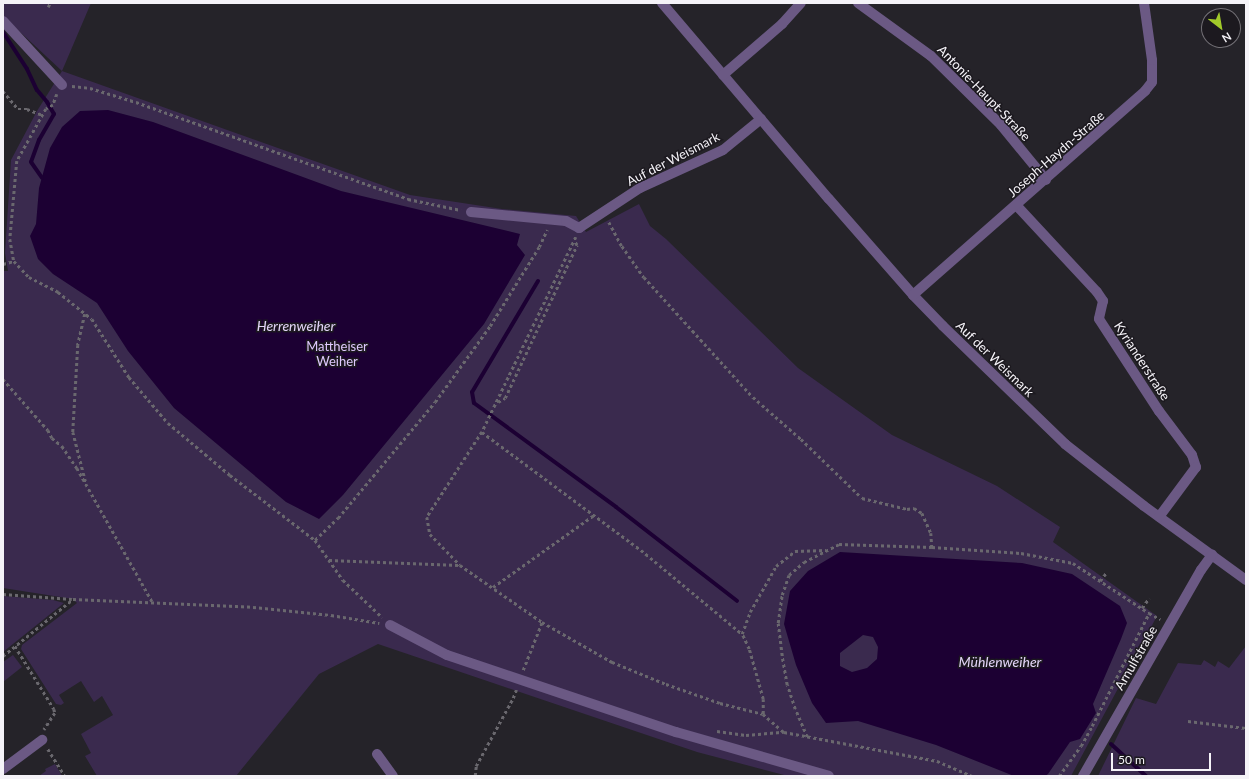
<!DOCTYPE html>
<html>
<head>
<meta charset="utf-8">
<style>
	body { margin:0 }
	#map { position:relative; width:1249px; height:779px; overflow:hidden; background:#252329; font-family:Lato,sans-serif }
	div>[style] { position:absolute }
	.green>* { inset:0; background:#3a2a4e }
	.water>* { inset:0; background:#1c0033 }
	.stream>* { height:4px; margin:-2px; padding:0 2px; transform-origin:2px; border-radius:2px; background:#1c0033 }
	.path>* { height:2.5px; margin-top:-1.25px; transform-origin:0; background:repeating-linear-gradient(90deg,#6a686e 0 3px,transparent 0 6px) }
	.minor>* { height:10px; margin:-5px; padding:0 5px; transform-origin:5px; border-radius:5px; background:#6b5984 }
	span { translate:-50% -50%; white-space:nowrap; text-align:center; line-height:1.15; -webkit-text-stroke:3px #1c191f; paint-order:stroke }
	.street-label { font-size:13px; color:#f5f3f8 }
	.park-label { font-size:13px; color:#dfc9fe }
	.water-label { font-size:14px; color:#e2d4f7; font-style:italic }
	.frame { position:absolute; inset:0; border:4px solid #f5f3f8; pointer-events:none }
	.north { position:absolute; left:1201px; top:8px; width:40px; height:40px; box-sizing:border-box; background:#1c191f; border:1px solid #737076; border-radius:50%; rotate:149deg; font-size:11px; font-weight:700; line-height:16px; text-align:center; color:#f5f3f8 }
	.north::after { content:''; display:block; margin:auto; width:14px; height:18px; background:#a1c92a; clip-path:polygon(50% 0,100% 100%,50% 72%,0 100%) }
	.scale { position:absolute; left:1111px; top:753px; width:100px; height:18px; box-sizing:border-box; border:2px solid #f5f3f8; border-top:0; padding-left:5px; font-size:12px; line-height:14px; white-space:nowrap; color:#f5f3f8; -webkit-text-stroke:3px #1c191f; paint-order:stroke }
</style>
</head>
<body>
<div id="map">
	<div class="green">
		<i style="clip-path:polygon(3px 3px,91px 3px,62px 71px,410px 195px,502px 209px,576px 216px,586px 232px,639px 204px,650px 226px,666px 239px,798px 368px,892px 435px,997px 486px,1060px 527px,1053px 542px,1157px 616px,1071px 776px,788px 776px,697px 752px,378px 644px,319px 674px,236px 776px,97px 776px,85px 756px,91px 753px,81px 734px,113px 715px,102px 696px,94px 702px,81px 681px,59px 695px,64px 703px,61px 705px,56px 704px,21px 649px,22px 645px,77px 603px,73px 599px,3px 588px,3px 271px,8px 271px,5px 253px,11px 160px,37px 111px,62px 71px,3px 16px)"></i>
		<i style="clip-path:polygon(3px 596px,53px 600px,64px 603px,3px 652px)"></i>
		<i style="clip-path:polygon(1246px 646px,1246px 776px,1098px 776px,1136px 698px,1156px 704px,1178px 663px,1201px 665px,1204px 660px,1215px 667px,1218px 661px,1229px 668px)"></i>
		<i style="clip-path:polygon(13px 655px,22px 667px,3px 682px,3px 662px)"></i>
		<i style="clip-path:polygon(55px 764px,62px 776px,39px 776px,46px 771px,45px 769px)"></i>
	</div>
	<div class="water">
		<i style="clip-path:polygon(108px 110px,153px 122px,341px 191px,520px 234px,517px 245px,525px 255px,484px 324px,343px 495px,319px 519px,286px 502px,174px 408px,128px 351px,97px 303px,53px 274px,38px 259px,30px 236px,36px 224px,39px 188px,50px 148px,62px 127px,80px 111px)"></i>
		<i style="clip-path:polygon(evenodd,840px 552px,1022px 563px,1072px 574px,1120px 606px,1127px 623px,1121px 639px,1093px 704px,1096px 713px,1080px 739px,1070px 742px,1048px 774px,1045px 776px,1014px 776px,936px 745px,858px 721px,826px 723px,812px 703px,796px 665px,784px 624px,790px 591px,808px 571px,840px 552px,863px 635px,873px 637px,878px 647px,877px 659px,867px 668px,852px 672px,840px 666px,840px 653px,863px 635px)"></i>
	</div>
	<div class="stream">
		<i style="left:3px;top:32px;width:44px;rotate:57deg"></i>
		<i style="left:27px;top:69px;width:23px;rotate:65deg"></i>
		<i style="left:37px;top:90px;width:16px;rotate:50deg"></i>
		<i style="left:47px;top:102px;width:14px;rotate:60deg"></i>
		<i style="left:54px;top:114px;width:30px;rotate:120deg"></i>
		<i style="left:39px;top:140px;width:23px;rotate:110deg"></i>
		<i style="left:31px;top:162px;width:19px;rotate:55deg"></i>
		<i style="left:538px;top:281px;width:129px;rotate:120.7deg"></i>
		<i style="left:472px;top:392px;width:11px;rotate:80deg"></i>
		<i style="left:474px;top:403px;width:176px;rotate:36.2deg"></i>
		<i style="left:616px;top:507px;width:153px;rotate:37.8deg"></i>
		<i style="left:1111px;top:744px;width:47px;rotate:42.4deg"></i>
	</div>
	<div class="path">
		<i style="left:48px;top:7px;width:4px;rotate:-63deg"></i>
		<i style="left:72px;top:86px;width:18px;rotate:6deg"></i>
		<i style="left:90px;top:88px;width:48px;rotate:16.9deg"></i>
		<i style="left:136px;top:102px;width:289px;rotate:19.6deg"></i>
		<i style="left:408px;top:199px;width:54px;rotate:11.7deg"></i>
		<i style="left:3px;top:91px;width:23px;rotate:50deg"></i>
		<i style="left:18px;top:109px;width:9px"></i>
		<i style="left:27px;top:109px;width:17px;rotate:21deg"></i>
		<i style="left:57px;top:94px;width:12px;rotate:110deg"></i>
		<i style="left:53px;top:105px;width:8px;rotate:150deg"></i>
		<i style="left:46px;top:109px;width:60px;rotate:119.1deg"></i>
		<i style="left:17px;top:161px;width:78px;rotate:95.1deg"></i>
		<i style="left:10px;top:239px;width:22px;rotate:80deg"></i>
		<i style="left:14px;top:261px;width:22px;rotate:47deg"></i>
		<i style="left:29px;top:277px;width:33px;rotate:27deg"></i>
		<i style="left:58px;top:292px;width:43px;rotate:38.5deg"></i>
		<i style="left:92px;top:319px;width:69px;rotate:57.5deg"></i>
		<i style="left:129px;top:377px;width:60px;rotate:49.7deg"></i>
		<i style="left:168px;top:423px;width:81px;rotate:40deg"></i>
		<i style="left:230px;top:475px;width:107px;rotate:37.4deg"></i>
		<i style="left:315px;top:540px;width:49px;rotate:55deg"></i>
		<i style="left:343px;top:580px;width:54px;rotate:43.5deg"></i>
		<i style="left:609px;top:222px;width:27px;rotate:62deg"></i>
		<i style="left:622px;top:246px;width:38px;rotate:55deg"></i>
		<i style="left:644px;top:277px;width:162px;rotate:47.8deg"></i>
		<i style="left:753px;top:397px;width:64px;rotate:41.2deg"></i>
		<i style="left:801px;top:439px;width:85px;rotate:44deg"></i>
		<i style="left:862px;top:498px;width:46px;rotate:13.7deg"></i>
		<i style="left:907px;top:509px;width:7px;rotate:-8deg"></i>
		<i style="left:914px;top:508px;width:9px;rotate:32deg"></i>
		<i style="left:922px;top:513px;width:22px;rotate:66deg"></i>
		<i style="left:931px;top:533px;width:14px;rotate:86deg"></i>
		<i style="left:576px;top:237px;width:216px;rotate:115.7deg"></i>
		<i style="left:482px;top:432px;width:101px;rotate:122.9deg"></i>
		<i style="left:427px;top:517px;width:17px;rotate:80deg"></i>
		<i style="left:430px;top:534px;width:43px;rotate:45.9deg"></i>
		<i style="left:460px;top:565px;width:100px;rotate:34.8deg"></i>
		<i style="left:542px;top:622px;width:81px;rotate:29.7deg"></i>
		<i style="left:612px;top:662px;width:58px;rotate:22.2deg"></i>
		<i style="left:666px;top:684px;width:57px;rotate:19.4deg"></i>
		<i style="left:720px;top:703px;width:44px;rotate:14.3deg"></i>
		<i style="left:763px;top:714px;width:28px;rotate:41deg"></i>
		<i style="left:3px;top:264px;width:11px;rotate:-15deg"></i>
		<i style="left:85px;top:314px;width:32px;rotate:103deg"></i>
		<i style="left:78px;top:345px;width:87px;rotate:93.3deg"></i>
		<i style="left:73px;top:432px;width:53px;rotate:75.7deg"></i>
		<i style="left:3px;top:379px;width:68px;rotate:48.6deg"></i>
		<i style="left:48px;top:430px;width:9px;rotate:63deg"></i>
		<i style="left:52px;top:438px;width:13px;rotate:39deg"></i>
		<i style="left:62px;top:446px;width:27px;rotate:56deg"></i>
		<i style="left:77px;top:468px;width:155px;rotate:60.6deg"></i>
		<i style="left:498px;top:402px;width:8px;rotate:-30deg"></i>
		<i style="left:505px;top:398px;width:169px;rotate:-64.8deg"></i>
		<i style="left:577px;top:245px;width:5px;rotate:-127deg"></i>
		<i style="left:482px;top:432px;width:198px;rotate:36.6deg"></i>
		<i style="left:641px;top:550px;width:131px;rotate:39.7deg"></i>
		<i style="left:315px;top:540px;width:32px;rotate:-44deg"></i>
		<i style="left:338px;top:518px;width:151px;rotate:-50.1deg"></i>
		<i style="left:435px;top:402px;width:94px;rotate:-54.1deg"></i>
		<i style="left:490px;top:326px;width:93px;rotate:-58.2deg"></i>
		<i style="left:539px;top:247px;width:19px;rotate:-65deg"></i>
		<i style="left:329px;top:560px;width:130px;rotate:2.2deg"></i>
		<i style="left:1100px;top:581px;width:10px;rotate:-53deg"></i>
		<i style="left:493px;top:587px;width:124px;rotate:-35.5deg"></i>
		<i style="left:3px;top:594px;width:69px;rotate:4.1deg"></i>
		<i style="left:1142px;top:608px;width:12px;rotate:-55deg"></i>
		<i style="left:15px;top:646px;width:74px;rotate:58.2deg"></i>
		<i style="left:54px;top:709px;width:4px;rotate:76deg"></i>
		<i style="left:55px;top:713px;width:20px;rotate:123deg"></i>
		<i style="left:3px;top:656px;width:90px;rotate:-39.2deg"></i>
		<i style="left:73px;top:599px;width:180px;rotate:2.5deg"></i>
		<i style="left:253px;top:607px;width:78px;rotate:5.9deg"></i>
		<i style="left:331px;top:615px;width:49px;rotate:9.5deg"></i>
		<i style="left:523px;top:670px;width:52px;rotate:-68.4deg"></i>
		<i style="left:763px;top:714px;width:15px;rotate:-90deg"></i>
		<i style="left:763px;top:699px;width:52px;rotate:-105.6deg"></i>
		<i style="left:749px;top:649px;width:17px;rotate:-115deg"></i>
		<i style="left:742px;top:634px;width:23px;rotate:-70deg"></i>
		<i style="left:750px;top:612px;width:53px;rotate:-60.5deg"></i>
		<i style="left:776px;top:566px;width:24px;rotate:-38deg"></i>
		<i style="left:795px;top:551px;width:31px;rotate:-2deg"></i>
		<i style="left:1188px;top:721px;width:58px;rotate:6.9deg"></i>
		<i style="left:717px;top:731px;width:29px;rotate:8deg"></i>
		<i style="left:746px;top:735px;width:38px;rotate:-5deg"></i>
		<i style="left:784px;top:732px;width:156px;rotate:10.7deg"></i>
		<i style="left:937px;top:761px;width:38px;rotate:23deg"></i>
		<i style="left:807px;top:737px;width:30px;rotate:-113deg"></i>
		<i style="left:795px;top:709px;width:25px;rotate:-108deg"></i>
		<i style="left:787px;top:685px;width:29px;rotate:-100deg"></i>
		<i style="left:782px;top:656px;width:33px;rotate:-97deg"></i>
		<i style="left:778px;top:623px;width:28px;rotate:-82deg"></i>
		<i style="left:782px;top:595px;width:21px;rotate:-71deg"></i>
		<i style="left:789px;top:575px;width:20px;rotate:-41deg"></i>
		<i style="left:804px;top:562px;width:39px;rotate:-27deg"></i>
		<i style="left:839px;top:544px;width:93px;rotate:1.8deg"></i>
		<i style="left:932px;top:547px;width:89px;rotate:3.9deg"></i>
		<i style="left:1021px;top:553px;width:53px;rotate:10.9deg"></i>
		<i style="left:1073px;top:563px;width:91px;rotate:33.3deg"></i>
		<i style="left:48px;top:749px;width:32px;rotate:58deg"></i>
		<i style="left:475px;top:776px;width:10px;rotate:-84deg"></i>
		<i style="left:476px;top:766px;width:77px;rotate:-61.4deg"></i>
		<i style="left:513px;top:698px;width:9px;rotate:-69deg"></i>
		<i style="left:1059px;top:776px;width:37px;rotate:-54deg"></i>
		<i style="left:1081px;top:746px;width:23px;rotate:-61deg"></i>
		<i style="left:1092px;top:726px;width:127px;rotate:-63.2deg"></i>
		<i style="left:1149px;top:613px;width:13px;rotate:29deg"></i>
	</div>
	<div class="minor">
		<i style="left:662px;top:3px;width:257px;rotate:49.6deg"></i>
		<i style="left:829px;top:199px;width:128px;rotate:48.8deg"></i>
		<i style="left:913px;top:295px;width:43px;rotate:45.9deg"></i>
		<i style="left:943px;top:326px;width:170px;rotate:44deg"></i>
		<i style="left:1065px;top:444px;width:100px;rotate:38.1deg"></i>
		<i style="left:1144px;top:506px;width:126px;rotate:36deg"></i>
		<i style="left:858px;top:3px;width:90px;rotate:36deg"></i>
		<i style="left:931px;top:56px;width:98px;rotate:44.6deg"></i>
		<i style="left:1001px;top:125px;width:71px;rotate:50.7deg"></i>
		<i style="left:3px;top:21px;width:87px;rotate:47.3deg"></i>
		<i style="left:723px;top:75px;width:78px;rotate:-40.8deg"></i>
		<i style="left:782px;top:24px;width:28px;rotate:-48deg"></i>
		<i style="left:1017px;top:206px;width:117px;rotate:47.1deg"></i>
		<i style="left:1097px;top:292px;width:11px;rotate:56deg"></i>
		<i style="left:1103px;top:301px;width:18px;rotate:103deg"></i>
		<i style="left:1099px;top:319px;width:110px;rotate:56.9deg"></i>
		<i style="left:1159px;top:411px;width:55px;rotate:53.1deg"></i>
		<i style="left:1192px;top:455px;width:13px;rotate:72deg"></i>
		<i style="left:1196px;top:467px;width:62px;rotate:126.5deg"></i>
		<i style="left:471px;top:212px;width:95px;rotate:5.4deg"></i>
		<i style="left:566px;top:221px;width:15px;rotate:28deg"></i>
		<i style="left:579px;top:228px;width:73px;rotate:-33.3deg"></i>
		<i style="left:640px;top:188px;width:91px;rotate:-24.6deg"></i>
		<i style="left:723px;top:150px;width:49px;rotate:-39.2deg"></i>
		<i style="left:913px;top:295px;width:309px;rotate:-41.3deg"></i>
		<i style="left:1145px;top:91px;width:11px;rotate:-52deg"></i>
		<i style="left:1152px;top:82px;width:22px;rotate:-90deg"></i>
		<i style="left:1152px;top:60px;width:58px;rotate:-98deg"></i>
		<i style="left:390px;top:625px;width:64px;rotate:27.8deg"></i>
		<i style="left:447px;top:655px;width:242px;rotate:18.6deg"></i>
		<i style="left:676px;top:732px;width:159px;rotate:16deg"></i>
		<i style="left:377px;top:754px;width:27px;rotate:54deg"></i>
		<i style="left:3px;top:769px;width:49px;rotate:-36.6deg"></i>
		<i style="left:1083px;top:776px;width:237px;rotate:-60.2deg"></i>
		<i style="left:1201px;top:570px;width:19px;rotate:-54deg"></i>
	</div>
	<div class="street-label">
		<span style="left:984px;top:93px;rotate:46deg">Antonie-Haupt-Straße</span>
		<span style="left:1056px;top:154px;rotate:-41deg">Joseph-Haydn-Straße</span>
		<span style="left:673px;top:159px;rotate:-27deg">Auf der Weismark</span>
		<span style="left:995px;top:359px;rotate:44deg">Auf der Weismark</span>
		<span style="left:1142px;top:361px;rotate:57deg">Kyrianderstraße</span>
		<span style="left:1136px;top:658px;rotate:-60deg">Arnulfstraße</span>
	</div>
	<div class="park-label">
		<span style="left:337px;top:354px">Mattheiser<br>Weiher</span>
	</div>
	<div class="water-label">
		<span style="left:296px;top:326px">Herrenweiher</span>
		<span style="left:1000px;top:662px">Mühlenweiher</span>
	</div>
	<div class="frame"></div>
	<div class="north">N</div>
	<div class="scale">50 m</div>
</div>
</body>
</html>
